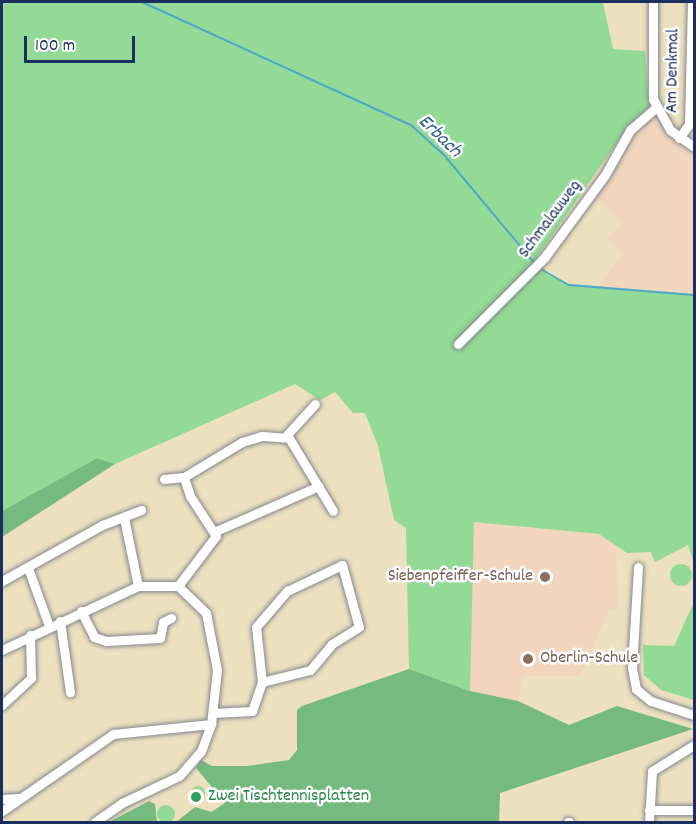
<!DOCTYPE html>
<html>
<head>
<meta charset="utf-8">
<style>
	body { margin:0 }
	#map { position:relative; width:696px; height:824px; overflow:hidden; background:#ece0bf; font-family:Dekko,sans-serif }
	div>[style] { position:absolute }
	.built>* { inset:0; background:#f1d5bd }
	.green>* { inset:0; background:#92da95 }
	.round { border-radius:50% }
	.forest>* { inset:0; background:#75ba7e }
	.stream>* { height:2px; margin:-1px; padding:0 1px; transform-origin:1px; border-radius:1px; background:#4fa7cc }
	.roads { filter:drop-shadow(0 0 2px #84888e) drop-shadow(0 0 2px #84888e) }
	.minor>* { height:9px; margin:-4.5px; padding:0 4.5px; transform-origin:4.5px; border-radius:4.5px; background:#fff }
	.dots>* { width:16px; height:16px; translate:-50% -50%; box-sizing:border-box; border:3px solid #fff; border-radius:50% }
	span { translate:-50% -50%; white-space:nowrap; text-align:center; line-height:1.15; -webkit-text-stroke:5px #fff; paint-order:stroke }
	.street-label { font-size:18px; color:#1b2f5e }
	.education-label { font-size:18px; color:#785e54 }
	.right { translate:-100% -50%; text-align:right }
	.left { translate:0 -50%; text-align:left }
	.leisure-label { font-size:18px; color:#27864d }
	.water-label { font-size:20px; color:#305f8a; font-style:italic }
	.frame { position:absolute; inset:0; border:3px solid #1b2f5e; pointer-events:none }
	.scale { position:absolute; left:24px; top:36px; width:111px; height:27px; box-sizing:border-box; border:3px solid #1b2f5e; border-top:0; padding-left:8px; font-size:18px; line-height:21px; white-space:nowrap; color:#1b2f5e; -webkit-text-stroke:4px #fff; paint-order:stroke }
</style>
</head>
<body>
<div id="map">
	<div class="built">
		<i style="clip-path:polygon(649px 108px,694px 150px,694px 294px,598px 287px,623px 253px,607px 238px,622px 223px,588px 188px,625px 131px)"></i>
		<i style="clip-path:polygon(473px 522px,599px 534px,616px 545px,618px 609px,609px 609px,580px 676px,522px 676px,518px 701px,470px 691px)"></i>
	</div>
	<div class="green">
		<i style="clip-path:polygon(2px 2px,603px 2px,613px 49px,645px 51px,649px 108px,625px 131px,537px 257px,548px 275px,570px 284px,694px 294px,694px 563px,688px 545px,655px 562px,651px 552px,627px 553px,599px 534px,474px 522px,470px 691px,409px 669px,406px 528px,394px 520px,378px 446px,365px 413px,353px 413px,335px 392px,320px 400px,295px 384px,115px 464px,97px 458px,2px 511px)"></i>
		<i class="round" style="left:670px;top:564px;width:22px;height:22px"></i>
		<i style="clip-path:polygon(694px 602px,694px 700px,661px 690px,644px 675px,643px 645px,674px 646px)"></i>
		<i class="round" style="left:191px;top:786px;width:14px;height:14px"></i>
		<i class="round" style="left:157px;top:805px;width:18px;height:18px"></i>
	</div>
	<div class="forest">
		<i style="clip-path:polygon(97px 458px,115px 464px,2px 537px,2px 511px)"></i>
		<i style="clip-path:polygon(409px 669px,470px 691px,518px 701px,569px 725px,617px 706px,693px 729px,500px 793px,499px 822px,176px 822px,195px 807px,211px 812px,225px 803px,196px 768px,201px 760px,212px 766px,247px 766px,289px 760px,297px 750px,297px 710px,302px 706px)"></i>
		<i style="clip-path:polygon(149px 801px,155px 804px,157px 822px,109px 822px)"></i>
	</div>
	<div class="stream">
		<i style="left:142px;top:2px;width:296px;rotate:24.6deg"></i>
		<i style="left:411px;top:125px;width:45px;rotate:42.3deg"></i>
		<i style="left:444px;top:155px;width:142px;rotate:50.1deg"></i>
		<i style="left:539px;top:268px;width:34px;rotate:30deg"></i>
		<i style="left:569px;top:285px;width:125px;rotate:4.6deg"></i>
	</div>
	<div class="roads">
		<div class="minor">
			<i style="left:653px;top:2px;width:97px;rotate:90deg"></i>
			<i style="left:653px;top:99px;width:35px;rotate:61deg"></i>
			<i style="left:670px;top:130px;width:29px;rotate:35deg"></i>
			<i style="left:679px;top:138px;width:17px;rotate:-54deg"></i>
			<i style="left:689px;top:124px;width:122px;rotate:-88.6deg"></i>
			<i style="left:458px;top:344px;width:122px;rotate:-45deg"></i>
			<i style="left:544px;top:258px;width:103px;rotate:-53.7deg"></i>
			<i style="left:605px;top:175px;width:51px;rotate:-60.9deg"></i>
			<i style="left:630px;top:130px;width:35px;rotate:-41deg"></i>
			<i style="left:286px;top:436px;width:43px;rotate:-47.8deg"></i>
			<i style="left:164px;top:479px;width:20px;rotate:-6deg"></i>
			<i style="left:124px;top:518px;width:69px;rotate:78.4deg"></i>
			<i style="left:216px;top:531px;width:112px;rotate:-23.6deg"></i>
			<i style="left:638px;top:567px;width:101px;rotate:93.4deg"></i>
			<i style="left:632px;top:668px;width:21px;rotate:79deg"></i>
			<i style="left:636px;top:689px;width:19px;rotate:39deg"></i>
			<i style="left:651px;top:701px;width:45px;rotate:18deg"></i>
			<i style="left:28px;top:568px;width:62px;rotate:70.1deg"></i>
			<i style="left:2px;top:581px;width:115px;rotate:-29.2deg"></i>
			<i style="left:102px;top:525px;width:42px;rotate:-21deg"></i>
			<i style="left:178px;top:586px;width:63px;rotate:-52.8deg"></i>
			<i style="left:216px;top:536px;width:48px;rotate:-123deg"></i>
			<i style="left:190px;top:496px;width:20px;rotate:-108deg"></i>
			<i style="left:184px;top:477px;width:68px;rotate:-31.1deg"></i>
			<i style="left:242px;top:442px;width:21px;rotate:-17deg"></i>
			<i style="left:262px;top:436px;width:27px;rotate:4deg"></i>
			<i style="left:289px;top:438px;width:85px;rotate:58.9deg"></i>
			<i style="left:81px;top:611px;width:29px;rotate:63deg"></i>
			<i style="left:94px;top:637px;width:13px;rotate:18deg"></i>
			<i style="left:106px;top:641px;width:54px;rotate:-3.2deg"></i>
			<i style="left:160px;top:638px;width:16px;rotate:-79deg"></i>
			<i style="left:163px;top:622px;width:9px;rotate:-27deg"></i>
			<i style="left:60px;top:621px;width:72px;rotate:82deg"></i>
			<i style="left:2px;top:650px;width:150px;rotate:-25.2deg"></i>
			<i style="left:138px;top:586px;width:40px"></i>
			<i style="left:178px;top:586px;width:39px;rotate:44deg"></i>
			<i style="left:206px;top:613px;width:58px;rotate:79.1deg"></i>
			<i style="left:217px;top:670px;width:54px;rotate:96.3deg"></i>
			<i style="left:211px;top:724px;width:29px;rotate:110deg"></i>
			<i style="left:201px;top:751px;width:33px;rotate:131deg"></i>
			<i style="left:179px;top:776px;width:63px;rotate:154.7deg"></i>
			<i style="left:122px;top:803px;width:33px;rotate:145deg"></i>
			<i style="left:2px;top:705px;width:40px;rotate:-43deg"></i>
			<i style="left:31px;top:678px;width:43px;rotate:-91.3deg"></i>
			<i style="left:213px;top:713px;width:39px;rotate:-3deg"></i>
			<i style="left:252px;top:711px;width:31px;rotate:-71deg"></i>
			<i style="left:262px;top:682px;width:55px;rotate:-96.2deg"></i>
			<i style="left:256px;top:627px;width:48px;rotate:-49.3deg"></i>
			<i style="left:287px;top:591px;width:61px;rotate:-25.3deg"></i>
			<i style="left:342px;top:565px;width:64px;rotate:74.7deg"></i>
			<i style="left:359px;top:627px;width:32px;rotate:148deg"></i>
			<i style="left:332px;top:644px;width:34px;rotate:130deg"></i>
			<i style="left:310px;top:670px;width:49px;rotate:166deg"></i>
			<i style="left:2px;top:799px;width:16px;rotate:-4deg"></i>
			<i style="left:649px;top:810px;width:45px"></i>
			<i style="left:2px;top:811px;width:135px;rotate:-34.7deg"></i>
			<i style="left:113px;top:734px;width:99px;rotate:-5.8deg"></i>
			<i style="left:568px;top:822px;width:1px"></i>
			<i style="left:649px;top:822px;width:51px;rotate:-86.6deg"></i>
			<i style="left:652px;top:771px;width:49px;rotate:-31.8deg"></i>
		</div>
	</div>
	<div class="dots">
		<i style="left:545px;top:577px;background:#8d6e63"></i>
		<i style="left:528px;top:659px;background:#8d6e63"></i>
		<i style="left:196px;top:797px;background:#2e9e5b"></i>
	</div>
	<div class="street-label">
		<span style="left:674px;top:71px;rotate:-89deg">Am Denkmal</span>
		<span style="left:551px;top:220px;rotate:-53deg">Schmalauweg</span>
	</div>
	<div class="education-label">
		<span class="right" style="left:533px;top:577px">Siebenpfeiffer-Schule</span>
		<span class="left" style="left:540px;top:659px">Oberlin-Schule</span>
	</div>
	<div class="leisure-label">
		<span class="left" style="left:208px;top:797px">Zwei Tischtennisplatten</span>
	</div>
	<div class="water-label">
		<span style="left:439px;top:137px;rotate:44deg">Erbach</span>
	</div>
	<div class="frame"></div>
	<div class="scale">100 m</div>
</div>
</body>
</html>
